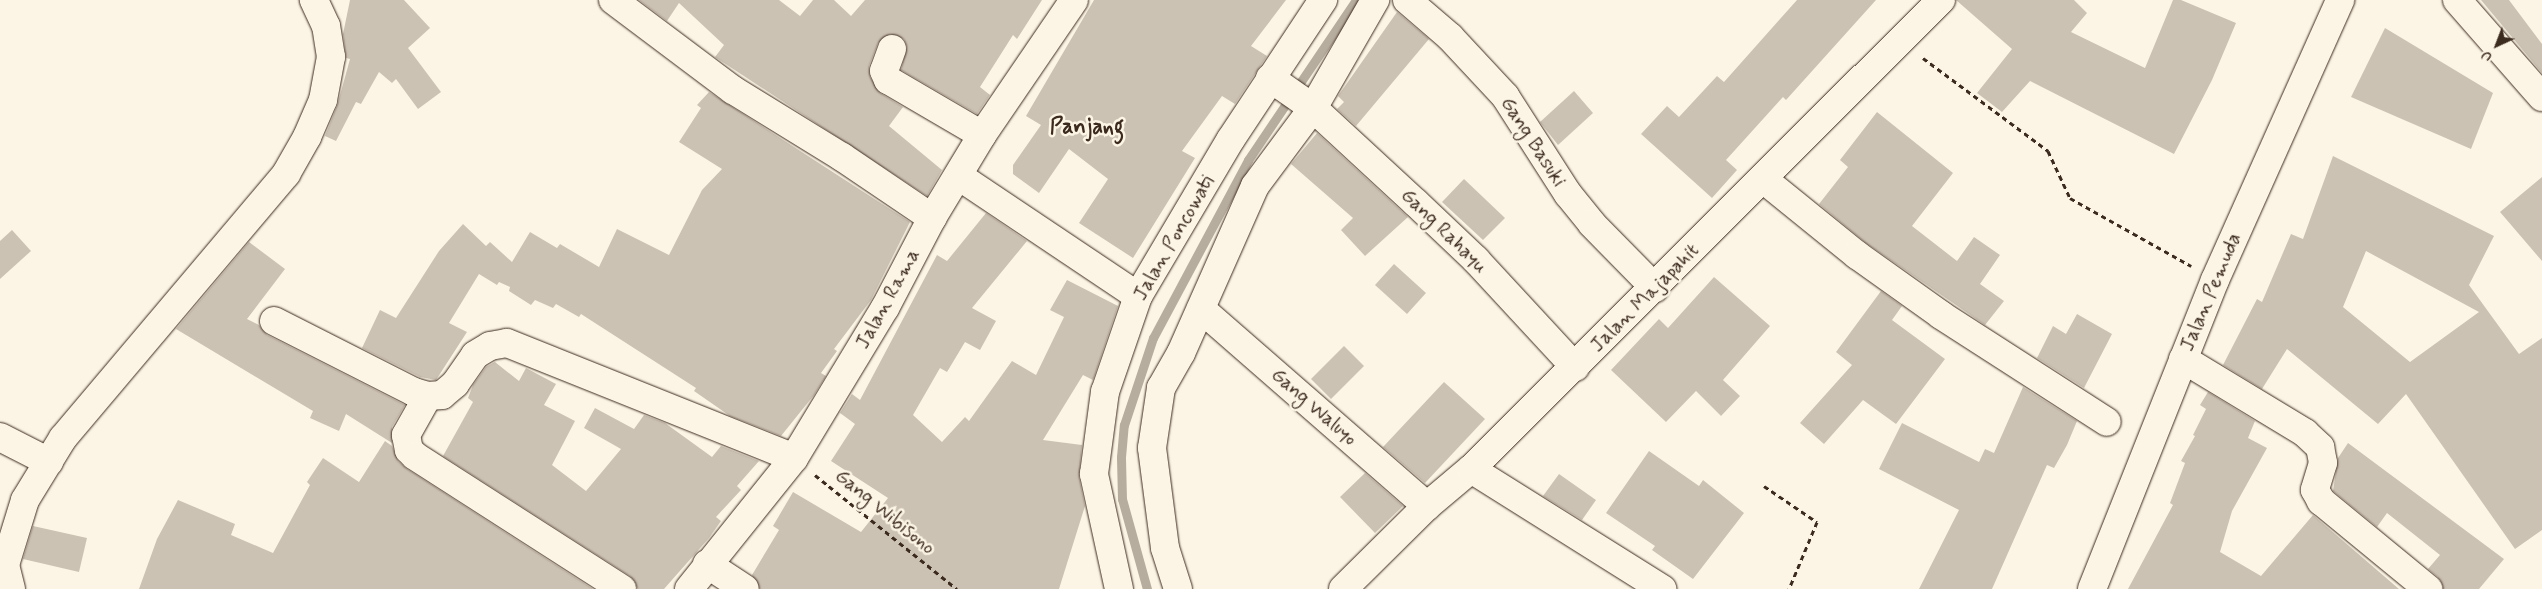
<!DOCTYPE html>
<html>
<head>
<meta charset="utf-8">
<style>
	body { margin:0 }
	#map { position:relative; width:2542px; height:589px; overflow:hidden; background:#fcf5e5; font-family:Mynerve,sans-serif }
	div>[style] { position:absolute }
	.stream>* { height:9px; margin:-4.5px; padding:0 4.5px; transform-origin:4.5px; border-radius:4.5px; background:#b7ad9e }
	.building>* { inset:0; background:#ccc2b3 }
	.path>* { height:3px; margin-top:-1.5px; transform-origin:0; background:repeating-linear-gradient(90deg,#3b2a1e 0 5px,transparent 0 9px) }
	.roads { filter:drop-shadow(0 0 1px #3b2a1e) drop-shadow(0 0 1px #3b2a1e) }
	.minor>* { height:28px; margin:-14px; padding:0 14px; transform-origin:14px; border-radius:14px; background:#fcf5e5 }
	.major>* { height:28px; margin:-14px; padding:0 14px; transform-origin:14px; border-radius:14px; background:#fcf5e5 }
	span { translate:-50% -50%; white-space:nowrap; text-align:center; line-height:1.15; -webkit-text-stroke:5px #fcf5e5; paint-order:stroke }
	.street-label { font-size:20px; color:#3b2a1e }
	.quarter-label { font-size:22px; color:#3b2a1e; font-weight:700 }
	.north { position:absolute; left:2472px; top:20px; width:50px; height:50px; -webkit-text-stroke:4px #fcf5e5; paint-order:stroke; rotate:223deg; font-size:14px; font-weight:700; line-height:20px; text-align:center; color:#3b2a1e }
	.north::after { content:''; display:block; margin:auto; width:18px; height:22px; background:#3b2a1e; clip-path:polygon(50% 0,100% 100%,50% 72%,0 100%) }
</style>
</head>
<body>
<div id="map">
	<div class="stream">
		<i style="left:1147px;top:589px;width:93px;rotate:-105.5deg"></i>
		<i style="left:1122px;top:499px;width:42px;rotate:-91.4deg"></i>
		<i style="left:1121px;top:457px;width:32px;rotate:-85deg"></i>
		<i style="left:1124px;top:425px;width:92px;rotate:-71.6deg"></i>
		<i style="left:1153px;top:338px;width:202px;rotate:-61.9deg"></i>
		<i style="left:1248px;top:160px;width:193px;rotate:-56deg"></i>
	</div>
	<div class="building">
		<i style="clip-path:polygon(350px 0,404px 0,430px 28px,408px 48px,441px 92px,418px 109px,396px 79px,392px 83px,379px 72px,361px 104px,356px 102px,336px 141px,325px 136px,337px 106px,350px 59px,346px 58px,343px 34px)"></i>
		<i style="clip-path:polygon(639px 0,779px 0,800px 16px,813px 0,834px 0,851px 16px,865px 0,1042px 0,1017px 39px,1013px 35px,980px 87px,990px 95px,977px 114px,901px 70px,907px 47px,904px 39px,890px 34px,878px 43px,869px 66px,870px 77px,880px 93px,903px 107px,889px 126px,942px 170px,927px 196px,715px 57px,724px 45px,679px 3px,667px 21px)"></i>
		<i style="clip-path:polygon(1094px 0,1286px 0,1251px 46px,1267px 56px,1235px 104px,1222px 96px,1182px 151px,1195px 158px,1133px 258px,1079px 223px,1108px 179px,1069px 149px,1039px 193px,1013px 174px,1013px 165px,1041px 125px,1026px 116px)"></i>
		<i style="clip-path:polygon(1797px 0,1876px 0,1786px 100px,1783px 97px,1726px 160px,1737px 170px,1712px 198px,1641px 134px,1667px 106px,1679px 117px,1717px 76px,1724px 82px)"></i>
		<i style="clip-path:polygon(1956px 0,2074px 0,2087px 13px,2071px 32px,2145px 68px,2173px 0,2181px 0,2236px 23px,2212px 80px,2174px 154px,2030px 81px,2002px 112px,1977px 93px,2012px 49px)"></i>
		<i style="clip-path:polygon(2481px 0,2509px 0,2542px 44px,2542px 73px)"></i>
		<i style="clip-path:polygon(1397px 12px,1429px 39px,1356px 126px,1337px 109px,1344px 102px,1338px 96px)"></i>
		<i style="clip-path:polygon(2385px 28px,2493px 93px,2471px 149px,2351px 97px)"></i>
		<i style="clip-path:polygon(1574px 91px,1593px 113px,1558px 145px,1540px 122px)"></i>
		<i style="clip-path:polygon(709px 92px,910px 222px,871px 300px,834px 349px,837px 351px,821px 373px,826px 376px,814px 395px,781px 436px,730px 416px,694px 391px,696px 388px,581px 314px,579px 317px,556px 304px,553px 308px,535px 300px,531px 305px,509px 291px,510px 287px,499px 282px,497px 285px,479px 274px,449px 323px,467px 332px,436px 380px,420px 377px,362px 348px,380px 310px,396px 318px,439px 251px,463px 224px,486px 246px,490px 242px,512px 262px,530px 232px,557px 248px,560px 244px,599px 267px,617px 229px,669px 255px,702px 190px,722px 169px,679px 142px,701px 108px,697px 105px)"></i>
		<i style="clip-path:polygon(1877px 112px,1953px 173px,1912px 226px,1957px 261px,1974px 237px,2000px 255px,1980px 284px,2004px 301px,1985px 325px,1866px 243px,1819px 204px,1848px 167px,1840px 160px)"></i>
		<i style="clip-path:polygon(1317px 133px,1408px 217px,1365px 256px,1341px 230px,1353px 218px,1291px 164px)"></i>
		<i style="clip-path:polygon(evenodd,2333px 156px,2494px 236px,2469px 285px,2519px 354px,2542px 338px,2542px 530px,2515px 549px,2406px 394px,2378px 424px,2287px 349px,2262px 389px,2223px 365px,2257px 299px,2262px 302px,2291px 234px,2303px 239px,2333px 156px,2366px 251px,2479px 312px,2410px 362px,2343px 307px,2366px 251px)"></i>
		<i style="clip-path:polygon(2542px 177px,2542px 261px,2500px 212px)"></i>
		<i style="clip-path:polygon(1464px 179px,1505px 218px,1483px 240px,1442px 202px)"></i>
		<i style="clip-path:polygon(986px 213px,1027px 241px,972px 308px,996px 321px,980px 350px,965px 342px,947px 372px,940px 368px,913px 415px,942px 442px,965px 417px,969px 421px,1012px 361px,1036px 375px,1064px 317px,1050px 310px,1067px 280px,1118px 306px,1093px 380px,1083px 375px,1043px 440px,1082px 445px,1079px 477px,1085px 506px,1059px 589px,760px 589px,752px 575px,779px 530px,773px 526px,793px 492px,861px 532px,888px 498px,831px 461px,855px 424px,840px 413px,852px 394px,860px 400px,937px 255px,947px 261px)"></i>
		<i style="clip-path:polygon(12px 230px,31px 251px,0 279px,0 241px)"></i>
		<i style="clip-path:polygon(249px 242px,285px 269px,247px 319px,259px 325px,267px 335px,405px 405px,392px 427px,392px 443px,346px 414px,339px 431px,310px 418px,313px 411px,176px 329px)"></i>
		<i style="clip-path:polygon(1394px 264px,1426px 293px,1407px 314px,1375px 285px)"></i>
		<i style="clip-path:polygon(1714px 277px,1770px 326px,1723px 380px,1740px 396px,1721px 416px,1696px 391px,1666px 422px,1611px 370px,1659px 319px,1668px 328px)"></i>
		<i style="clip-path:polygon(1881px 291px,1902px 306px,1892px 320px,1945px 359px,1896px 424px,1863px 400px,1824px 444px,1800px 423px,1852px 365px,1836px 352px)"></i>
		<i style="clip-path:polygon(2077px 314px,2112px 334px,2084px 388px,2037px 358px,2053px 326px,2066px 334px)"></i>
		<i style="clip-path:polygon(1344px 346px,1364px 366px,1331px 399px,1311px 379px)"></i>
		<i style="clip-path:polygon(495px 362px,519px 381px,526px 368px,556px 384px,544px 405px,575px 421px,552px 465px,586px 491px,621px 449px,584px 428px,595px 408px,634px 429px,644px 415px,665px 423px,712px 457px,721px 446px,759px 461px,737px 486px,741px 490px,716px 517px,721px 521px,709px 538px,664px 589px,638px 589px,630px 576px,443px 456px,473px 402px,468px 398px,473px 385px,486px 367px)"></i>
		<i style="clip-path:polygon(1444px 382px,1485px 419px,1425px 483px,1383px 447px)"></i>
		<i style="clip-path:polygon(2023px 387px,2077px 421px,2067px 445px,2054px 468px,2047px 465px,1992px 589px,1919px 589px,1959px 510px,1879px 469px,1902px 423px,1979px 462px,1985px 449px,1994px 453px)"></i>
		<i style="clip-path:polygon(2208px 392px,2255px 421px,2248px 438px,2267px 448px,2232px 511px,2220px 552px,2261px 576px,2313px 515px,2399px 589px,2128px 589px,2173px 505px,2170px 503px,2185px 463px,2181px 461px,2195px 436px,2193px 435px,2206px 409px,2200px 405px)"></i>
		<i style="clip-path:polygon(385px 441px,392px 446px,398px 461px,407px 469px,593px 589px,139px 589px,157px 539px,178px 500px,235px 524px,231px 535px,273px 553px,310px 485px,307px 482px,323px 458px,359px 482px)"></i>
		<i style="clip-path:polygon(2348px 443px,2504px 559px,2479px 589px,2443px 589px,2438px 577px,2428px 569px,2440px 555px,2387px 513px,2377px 527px,2333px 491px,2338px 458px)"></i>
		<i style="clip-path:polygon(1649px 451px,1699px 486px,1703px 480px,1744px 513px,1693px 579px,1652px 550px,1655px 546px,1606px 513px)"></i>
		<i style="clip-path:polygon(1365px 473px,1403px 506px,1375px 533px,1340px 497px)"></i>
		<i style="clip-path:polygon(1559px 474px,1596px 500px,1582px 520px,1543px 496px)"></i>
		<i style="clip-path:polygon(33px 526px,87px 538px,79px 572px,23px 559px)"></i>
	</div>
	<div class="path">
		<i style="left:1923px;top:58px;width:156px;rotate:36.6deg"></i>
		<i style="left:2048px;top:151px;width:52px;rotate:64.9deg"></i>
		<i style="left:2070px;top:198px;width:139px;rotate:29.3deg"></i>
		<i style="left:815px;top:475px;width:182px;rotate:38.8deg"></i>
		<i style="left:1764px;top:486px;width:64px;rotate:34.2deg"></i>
		<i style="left:1817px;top:522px;width:73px;rotate:112.7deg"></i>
	</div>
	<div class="roads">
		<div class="minor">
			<i style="left:613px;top:0;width:150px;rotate:36.9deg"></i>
			<i style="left:733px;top:90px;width:128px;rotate:31.6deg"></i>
			<i style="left:842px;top:157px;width:109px;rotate:34.1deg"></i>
			<i style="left:1407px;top:0;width:57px;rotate:40.7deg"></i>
			<i style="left:1450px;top:37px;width:81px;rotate:47deg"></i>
			<i style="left:1505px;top:96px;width:117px;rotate:57.3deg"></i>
			<i style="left:1568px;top:194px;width:38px;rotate:51deg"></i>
			<i style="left:1592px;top:224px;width:90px;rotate:45.5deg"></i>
			<i style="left:2457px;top:0;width:129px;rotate:48.8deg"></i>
			<i style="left:892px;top:49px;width:23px;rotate:110deg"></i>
			<i style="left:884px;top:71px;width:10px;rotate:66deg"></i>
			<i style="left:888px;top:80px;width:109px;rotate:30.3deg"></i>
			<i style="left:1270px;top:78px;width:52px;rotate:34.9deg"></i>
			<i style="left:1313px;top:108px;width:140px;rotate:42.7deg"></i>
			<i style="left:1416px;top:203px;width:83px;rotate:43.5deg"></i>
			<i style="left:1476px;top:260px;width:146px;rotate:47.2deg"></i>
			<i style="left:960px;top:177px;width:214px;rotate:33.8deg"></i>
			<i style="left:1763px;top:179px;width:121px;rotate:39deg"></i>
			<i style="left:1857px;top:255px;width:103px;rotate:35.5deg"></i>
			<i style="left:1941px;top:315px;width:197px;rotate:32.8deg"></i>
			<i style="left:1201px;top:309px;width:300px;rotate:41.1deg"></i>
			<i style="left:274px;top:321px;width:157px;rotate:26.9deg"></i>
			<i style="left:414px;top:392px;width:15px;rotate:16deg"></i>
			<i style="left:428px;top:396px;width:14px;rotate:-4deg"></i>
			<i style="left:442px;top:395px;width:17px;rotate:-40deg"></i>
			<i style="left:455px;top:384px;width:35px;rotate:-55deg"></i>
			<i style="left:475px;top:355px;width:17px;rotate:-31deg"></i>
			<i style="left:490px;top:346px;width:17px;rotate:-10deg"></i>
			<i style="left:507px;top:343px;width:309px;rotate:21.8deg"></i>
			<i style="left:2183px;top:359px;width:143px;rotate:31.2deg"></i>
			<i style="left:2305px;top:433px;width:21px;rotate:43deg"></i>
			<i style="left:2320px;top:447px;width:16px;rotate:79deg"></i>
			<i style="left:2323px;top:463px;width:28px;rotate:107deg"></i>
			<i style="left:2315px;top:490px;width:13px;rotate:61deg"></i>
			<i style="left:2321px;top:501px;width:139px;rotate:39.4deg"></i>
			<i style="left:428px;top:396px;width:45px;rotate:119.4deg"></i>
			<i style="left:406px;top:435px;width:15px;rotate:79deg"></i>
			<i style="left:409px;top:450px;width:8px;rotate:45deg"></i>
			<i style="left:415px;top:456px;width:246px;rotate:32.7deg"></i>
			<i style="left:0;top:437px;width:55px;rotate:27deg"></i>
			<i style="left:1471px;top:469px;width:226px;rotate:32.1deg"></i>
			<i style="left:707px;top:564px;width:45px;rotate:33.3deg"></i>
			<i style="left:11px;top:589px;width:25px;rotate:-104deg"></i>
			<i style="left:5px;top:565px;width:68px;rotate:-72.9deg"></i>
			<i style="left:25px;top:500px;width:73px;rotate:-58.5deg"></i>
			<i style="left:63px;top:438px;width:346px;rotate:-49.8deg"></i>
			<i style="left:286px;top:174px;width:43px;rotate:-60.4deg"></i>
			<i style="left:307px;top:137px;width:40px;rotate:-66.6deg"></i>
			<i style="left:323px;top:100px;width:44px;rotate:-79.5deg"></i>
			<i style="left:331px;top:57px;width:31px;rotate:-99deg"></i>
			<i style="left:326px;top:26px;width:29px;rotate:-115deg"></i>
			<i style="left:689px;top:589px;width:168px;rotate:-51.3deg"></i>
			<i style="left:794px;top:458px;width:175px;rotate:-58.8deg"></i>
			<i style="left:885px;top:308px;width:102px;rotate:-62.4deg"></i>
			<i style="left:932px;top:218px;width:97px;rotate:-58.9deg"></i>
			<i style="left:982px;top:135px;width:163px;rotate:-55.7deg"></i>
			<i style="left:1119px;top:589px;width:118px;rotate:-102.3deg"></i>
			<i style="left:1094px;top:474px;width:83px;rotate:-82.4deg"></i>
			<i style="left:1105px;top:392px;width:102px;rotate:-71deg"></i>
			<i style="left:1138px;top:296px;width:182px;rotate:-59.4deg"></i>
			<i style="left:1231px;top:139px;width:167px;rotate:-56.5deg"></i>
			<i style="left:1178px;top:589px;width:43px;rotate:-107.6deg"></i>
			<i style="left:1165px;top:548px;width:101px;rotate:-97.4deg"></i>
			<i style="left:1152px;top:448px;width:61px;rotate:-81.5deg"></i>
			<i style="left:1161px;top:388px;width:40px;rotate:-60.3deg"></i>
			<i style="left:1181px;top:353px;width:183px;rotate:-66.1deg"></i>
			<i style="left:1255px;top:186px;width:97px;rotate:-53.4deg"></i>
			<i style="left:1313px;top:108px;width:125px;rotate:-60.1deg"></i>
			<i style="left:1343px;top:589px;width:118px;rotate:-44.7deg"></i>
			<i style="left:1427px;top:506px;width:57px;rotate:-40.1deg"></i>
			<i style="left:1471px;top:469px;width:664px;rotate:-44.94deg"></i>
		</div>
		<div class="major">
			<i style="left:2092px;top:589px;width:333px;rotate:-68.3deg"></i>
			<i style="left:2215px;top:280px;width:307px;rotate:-65.9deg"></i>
		</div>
	</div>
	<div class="street-label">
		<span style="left:1533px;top:142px;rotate:57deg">Gang Basuki</span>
		<span style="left:1444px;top:231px;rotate:44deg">Gang Rahayu</span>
		<span style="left:1174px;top:238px;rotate:-60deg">Jalan Poncowati</span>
		<span style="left:2211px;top:292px;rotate:-67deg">Jalan Pemuda</span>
		<span style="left:1645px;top:298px;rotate:-45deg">Jalan Majapahit</span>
		<span style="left:888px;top:299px;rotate:-61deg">Jalan Rama</span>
		<span style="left:1314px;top:407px;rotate:41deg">Gang Waluyo</span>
		<span style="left:885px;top:512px;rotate:39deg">Gang Wibisono</span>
	</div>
	<div class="quarter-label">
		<span style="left:1087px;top:128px">Panjang</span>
	</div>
	<div class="north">U</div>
</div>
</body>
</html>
